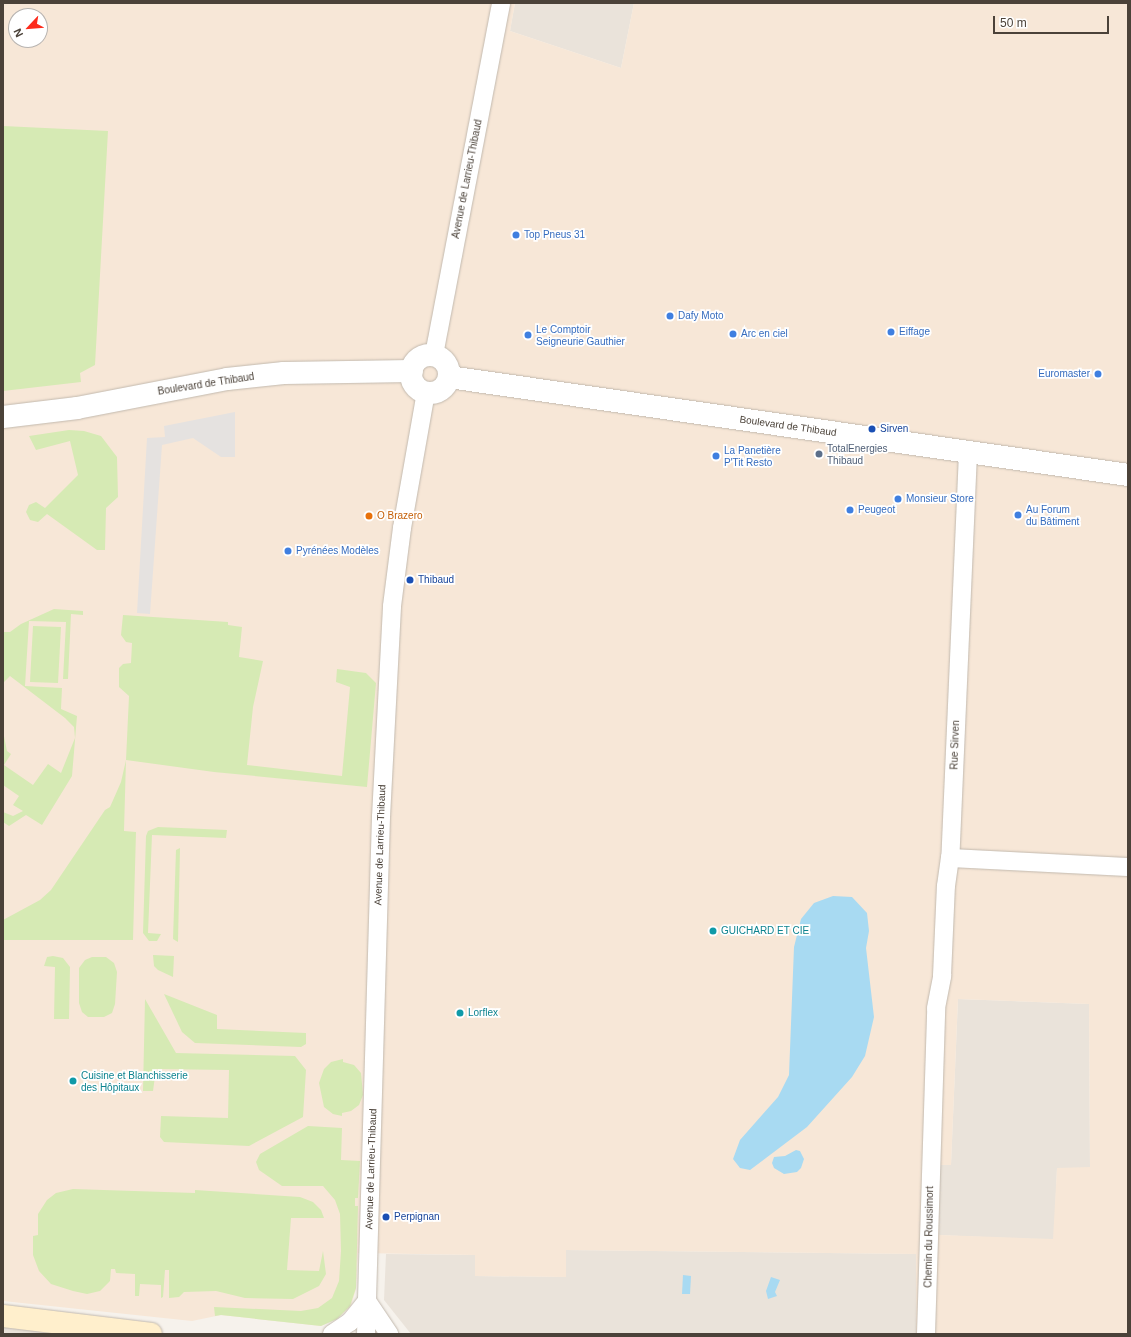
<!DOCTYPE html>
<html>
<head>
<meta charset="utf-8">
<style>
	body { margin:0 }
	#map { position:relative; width:1131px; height:1337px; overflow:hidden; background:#f6f2ec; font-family:Helvetica,sans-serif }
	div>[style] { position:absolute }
	.residential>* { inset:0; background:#eae3da }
	.commercial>* { inset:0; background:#f7e7d7 }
	.green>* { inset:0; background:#d6eab4 }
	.parking>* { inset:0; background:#e5e2e0 }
	.water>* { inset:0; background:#a8daf2 }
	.roads { filter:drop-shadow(0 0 1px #c2b9ae) drop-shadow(0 0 1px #c2b9ae) }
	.minor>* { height:18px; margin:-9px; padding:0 9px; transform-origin:9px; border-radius:9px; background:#fff }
	.tertiary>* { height:22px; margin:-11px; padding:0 11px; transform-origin:11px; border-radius:11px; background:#fff }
	.tertiary>.ring { margin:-11px; padding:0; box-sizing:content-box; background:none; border:22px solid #fff; border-radius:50% }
	.secondary>* { height:22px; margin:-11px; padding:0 11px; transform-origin:11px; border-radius:11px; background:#ffefcc }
	.dots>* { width:11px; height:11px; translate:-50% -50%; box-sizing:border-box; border:2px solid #fff; border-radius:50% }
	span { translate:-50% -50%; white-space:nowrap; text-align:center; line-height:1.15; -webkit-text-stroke:3.5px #fff; paint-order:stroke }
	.street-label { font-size:10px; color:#4b4239 }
	.shop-label { font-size:10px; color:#366cbe }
	.left { translate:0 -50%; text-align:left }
	.right { translate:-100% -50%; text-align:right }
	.transit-label { font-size:10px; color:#164399 }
	.service-label { font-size:10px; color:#4e5e75 }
	.food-label { font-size:10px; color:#c56008 }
	.culture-label { font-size:10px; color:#0d838f }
	.frame { position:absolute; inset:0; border:4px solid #4b4239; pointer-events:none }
	.north { position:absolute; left:8px; top:8px; width:40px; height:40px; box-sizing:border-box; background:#fff; border:1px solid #b7b3b0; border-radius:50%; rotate:244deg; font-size:11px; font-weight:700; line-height:16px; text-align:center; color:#4b4239 }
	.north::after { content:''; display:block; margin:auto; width:14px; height:18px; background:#fd2b1c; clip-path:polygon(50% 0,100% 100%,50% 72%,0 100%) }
	.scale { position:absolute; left:993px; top:16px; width:116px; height:18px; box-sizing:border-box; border:2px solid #4b4239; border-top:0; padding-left:5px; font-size:12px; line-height:14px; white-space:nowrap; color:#4b4239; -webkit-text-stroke:3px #fff; paint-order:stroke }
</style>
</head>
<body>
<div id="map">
	<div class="residential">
		<i style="clip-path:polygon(515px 3px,634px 3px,621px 68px,510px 31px)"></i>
		<i style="clip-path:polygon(958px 999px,1089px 1004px,1090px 1168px,1057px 1168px,1054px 1240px,938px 1235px,939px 1165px,951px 1164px)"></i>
		<i style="clip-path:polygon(566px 1250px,916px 1254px,916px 1334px,411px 1334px,384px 1300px,386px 1254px,475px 1255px,475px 1276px,566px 1277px)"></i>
		<i style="clip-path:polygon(3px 1325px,66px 1334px,3px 1334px)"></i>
	</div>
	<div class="commercial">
		<i style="clip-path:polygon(evenodd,3px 3px,515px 3px,510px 31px,621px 68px,634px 3px,1128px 3px,1128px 1334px,916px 1334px,916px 1254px,566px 1250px,566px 1277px,475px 1276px,475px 1255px,358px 1253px,356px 1289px,351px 1306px,337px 1319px,321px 1326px,221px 1315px,192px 1321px,3px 1301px,3px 3px,16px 16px,40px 16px,40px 40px,16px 40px,16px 16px,3px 3px,958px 999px,1089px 1004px,1090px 1167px,1057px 1168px,1053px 1239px,939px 1235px,939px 1165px,951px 1165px,958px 999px)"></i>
	</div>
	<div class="green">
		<i style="clip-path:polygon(3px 126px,108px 131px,95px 365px,80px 373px,81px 382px,3px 391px)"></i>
		<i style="clip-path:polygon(69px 430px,84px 431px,101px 436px,117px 457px,118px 497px,106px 508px,105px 550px,97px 550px,47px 514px,38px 522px,30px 520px,26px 512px,29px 505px,36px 502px,45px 508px,78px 475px,70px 441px,36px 450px,29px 436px)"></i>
		<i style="clip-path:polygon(54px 609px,83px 611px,83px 615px,71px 614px,68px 679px,63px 679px,66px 622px,29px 621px,25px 686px,62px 688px,61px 709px,77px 716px,72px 776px,42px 825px,26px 815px,9px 826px,3px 822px,3px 812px,13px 816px,23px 811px,13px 805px,19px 796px,3px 785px,3px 731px,7px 751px,11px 754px,4px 765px,33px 785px,48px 764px,61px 773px,75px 738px,74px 727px,65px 718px,10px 676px,3px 683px,3px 632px,10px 632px,21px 624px)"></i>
		<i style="clip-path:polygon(123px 615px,228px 622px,228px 625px,242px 627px,239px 657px,263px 661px,253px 707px,247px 765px,342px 776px,350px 687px,336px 682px,337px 669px,366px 673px,376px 683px,367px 787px,214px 772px,126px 760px,124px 831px,136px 832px,133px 940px,3px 940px,3px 920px,40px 900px,51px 890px,105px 810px,110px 807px,121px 782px,126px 760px,129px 696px,119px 687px,119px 668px,123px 664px,131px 663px,132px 643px,126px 642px,121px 635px)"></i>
		<i style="clip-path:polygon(33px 626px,61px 627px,58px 683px,30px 682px)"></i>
		<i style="clip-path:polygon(158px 827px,227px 830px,226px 838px,152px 835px,148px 933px,161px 934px,157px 941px,149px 941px,143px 933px,146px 836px,148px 831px)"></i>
		<i style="clip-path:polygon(180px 848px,178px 942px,173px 939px,176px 850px)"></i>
		<i style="clip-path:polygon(153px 955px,174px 956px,173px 977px,158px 970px,154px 966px)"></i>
		<i style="clip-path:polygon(53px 956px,63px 958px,70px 967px,69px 1019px,54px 1019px,55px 967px,44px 966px,47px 957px)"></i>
		<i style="clip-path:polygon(92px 957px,106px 957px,114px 963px,117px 972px,115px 1004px,112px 1013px,104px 1017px,88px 1017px,82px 1012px,79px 1003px,79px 968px,85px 960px)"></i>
		<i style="clip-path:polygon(164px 994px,217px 1015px,217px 1029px,306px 1033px,306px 1044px,301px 1047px,195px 1043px,182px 1032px)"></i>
		<i style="clip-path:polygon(145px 999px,176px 1053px,295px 1056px,306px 1070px,303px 1117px,249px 1146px,164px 1142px,160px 1137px,161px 1116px,228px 1118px,229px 1070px,156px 1069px,153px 1091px,143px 1091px)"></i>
		<i style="clip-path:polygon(343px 1059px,343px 1062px,354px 1065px,361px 1073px,363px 1095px,359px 1105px,351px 1111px,342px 1113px,342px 1116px,333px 1114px,324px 1107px,319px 1083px,324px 1069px,331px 1062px)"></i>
		<i style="clip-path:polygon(308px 1126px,342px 1128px,341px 1160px,360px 1161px,358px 1198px,355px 1198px,355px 1206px,358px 1206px,356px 1288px,350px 1306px,337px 1319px,321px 1326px,221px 1315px,215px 1316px,214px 1307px,301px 1311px,318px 1308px,332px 1298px,339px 1281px,341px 1251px,340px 1214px,335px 1200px,323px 1186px,282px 1186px,259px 1170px,256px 1162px,260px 1154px)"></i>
		<i style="clip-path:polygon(73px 1189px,195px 1193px,195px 1190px,300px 1197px,313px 1202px,321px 1210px,324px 1218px,291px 1218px,287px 1270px,319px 1271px,323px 1251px,326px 1274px,319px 1286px,293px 1299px,245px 1298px,216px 1291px,184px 1292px,179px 1297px,169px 1298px,169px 1270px,165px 1270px,163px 1297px,161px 1298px,161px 1285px,140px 1284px,139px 1296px,135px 1296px,135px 1274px,116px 1273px,115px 1269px,111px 1269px,110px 1281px,100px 1291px,87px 1294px,73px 1291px,51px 1284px,39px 1271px,33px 1255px,33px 1236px,38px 1235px,38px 1214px,47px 1200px,56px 1193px)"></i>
	</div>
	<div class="parking">
		<i style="clip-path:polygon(235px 412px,235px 457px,221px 457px,193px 438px,162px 445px,150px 614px,137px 613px,147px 438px,165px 437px,164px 426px)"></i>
	</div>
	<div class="water">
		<i style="clip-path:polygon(833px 896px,852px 897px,867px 913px,869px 931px,866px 948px,874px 1017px,865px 1056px,852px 1077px,807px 1127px,750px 1170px,740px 1168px,733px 1159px,740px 1140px,778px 1097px,789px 1075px,794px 947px,801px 919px,814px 903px)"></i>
		<i style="clip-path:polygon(796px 1150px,800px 1151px,804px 1159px,801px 1168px,797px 1172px,784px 1174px,774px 1168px,772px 1163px,774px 1157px,785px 1156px)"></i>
		<i style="clip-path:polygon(683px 1275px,691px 1276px,690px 1294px,682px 1294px)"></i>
		<i style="clip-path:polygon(771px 1277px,780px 1280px,775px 1292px,777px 1296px,768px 1299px,766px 1291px)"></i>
	</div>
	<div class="roads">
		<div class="minor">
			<i style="left:434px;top:355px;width:358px;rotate:-79.2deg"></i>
			<i style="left:968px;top:453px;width:405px;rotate:92.5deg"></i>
			<i style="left:950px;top:858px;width:178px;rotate:2.9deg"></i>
			<i style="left:332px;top:1334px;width:22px;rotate:-34deg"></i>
			<i style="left:350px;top:1322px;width:27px;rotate:-51deg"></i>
			<i style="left:367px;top:1301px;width:40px;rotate:56deg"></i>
			<i style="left:366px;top:1334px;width:517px;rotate:-88.34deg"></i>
			<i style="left:381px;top:817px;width:211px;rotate:-87deg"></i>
			<i style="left:392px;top:606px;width:79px;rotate:-82.7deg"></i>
			<i style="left:402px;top:528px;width:138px;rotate:-80deg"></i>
			<i style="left:926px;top:1334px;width:326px;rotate:-88.2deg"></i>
			<i style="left:936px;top:1008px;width:33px;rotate:-79deg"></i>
			<i style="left:942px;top:976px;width:90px;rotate:-87.5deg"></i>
			<i style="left:946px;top:886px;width:28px;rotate:-82deg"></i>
		</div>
		<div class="tertiary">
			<i class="ring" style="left:411px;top:355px;width:16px;height:16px"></i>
			<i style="left:449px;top:377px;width:686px;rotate:8.21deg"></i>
			<i style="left:3px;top:417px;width:75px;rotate:-6.9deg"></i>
			<i style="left:77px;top:408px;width:153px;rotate:-10.9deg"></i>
			<i style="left:227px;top:379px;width:57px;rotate:-6deg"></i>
			<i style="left:284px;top:373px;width:128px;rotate:-0.9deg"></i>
		</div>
		<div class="secondary">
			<i style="left:3px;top:1316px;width:149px;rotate:6.9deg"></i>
		</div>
	</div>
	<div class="dots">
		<i style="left:516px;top:235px;background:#3f7fe0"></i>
		<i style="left:670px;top:316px;background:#3f7fe0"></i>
		<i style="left:891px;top:332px;background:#3f7fe0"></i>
		<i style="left:733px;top:334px;background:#3f7fe0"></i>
		<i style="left:528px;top:335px;background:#3f7fe0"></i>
		<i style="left:1098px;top:374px;background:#3f7fe0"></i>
		<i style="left:872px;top:429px;background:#1a4fb4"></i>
		<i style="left:819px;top:454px;background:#5c6f8a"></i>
		<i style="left:716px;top:456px;background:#3f7fe0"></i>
		<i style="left:898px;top:499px;background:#3f7fe0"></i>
		<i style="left:850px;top:510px;background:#3f7fe0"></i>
		<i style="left:1018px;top:515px;background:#3f7fe0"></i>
		<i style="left:369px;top:516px;background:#e8710a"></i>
		<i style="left:288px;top:551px;background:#3f7fe0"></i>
		<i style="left:410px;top:580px;background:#1a4fb4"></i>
		<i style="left:713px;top:931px;background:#0f9aa8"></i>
		<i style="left:460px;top:1013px;background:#0f9aa8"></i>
		<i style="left:73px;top:1081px;background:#0f9aa8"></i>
		<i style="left:386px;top:1217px;background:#1a4fb4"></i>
	</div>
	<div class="street-label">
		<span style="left:467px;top:179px;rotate:-79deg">Avenue de Larrieu-Thibaud</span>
		<span style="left:206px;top:384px;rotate:-9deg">Boulevard de Thibaud</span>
		<span style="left:788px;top:426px;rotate:8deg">Boulevard de Thibaud</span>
		<span style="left:955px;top:745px;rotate:-88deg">Rue Sirven</span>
		<span style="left:380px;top:845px;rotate:-88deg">Avenue de Larrieu-Thibaud</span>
		<span style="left:371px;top:1169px;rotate:-88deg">Avenue de Larrieu-Thibaud</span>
		<span style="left:929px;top:1237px;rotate:-89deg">Chemin du Roussimort</span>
	</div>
	<div class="shop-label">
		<span class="left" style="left:524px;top:235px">Top Pneus 31</span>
		<span class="left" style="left:678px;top:316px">Dafy Moto</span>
		<span class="left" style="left:536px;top:335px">Le Comptoir<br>Seigneurie Gauthier</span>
		<span class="left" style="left:899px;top:332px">Eiffage</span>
		<span class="left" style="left:741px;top:334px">Arc en ciel</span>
		<span class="right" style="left:1090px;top:374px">Euromaster</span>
		<span class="left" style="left:724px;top:456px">La Panetière<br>P'Tit Resto</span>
		<span class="left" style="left:906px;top:499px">Monsieur Store</span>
		<span class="left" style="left:1026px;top:515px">Au Forum<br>du Bâtiment</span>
		<span class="left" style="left:858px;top:510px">Peugeot</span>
		<span class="left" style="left:296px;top:551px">Pyrénées Modèles</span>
	</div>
	<div class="transit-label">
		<span class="left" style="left:880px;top:429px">Sirven</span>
		<span class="left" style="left:418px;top:580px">Thibaud</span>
		<span class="left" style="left:394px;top:1217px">Perpignan</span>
	</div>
	<div class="service-label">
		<span class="left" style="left:827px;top:454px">TotalEnergies<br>Thibaud</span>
	</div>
	<div class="food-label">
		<span class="left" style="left:377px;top:516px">O Brazero</span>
	</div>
	<div class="culture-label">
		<span class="left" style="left:721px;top:931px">GUICHARD ET CIE</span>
		<span class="left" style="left:468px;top:1013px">Lorflex</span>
		<span class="left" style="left:81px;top:1081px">Cuisine et Blanchisserie<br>des Hôpitaux</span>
	</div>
	<div class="frame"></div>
	<div class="north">N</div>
	<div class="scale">50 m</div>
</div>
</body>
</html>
